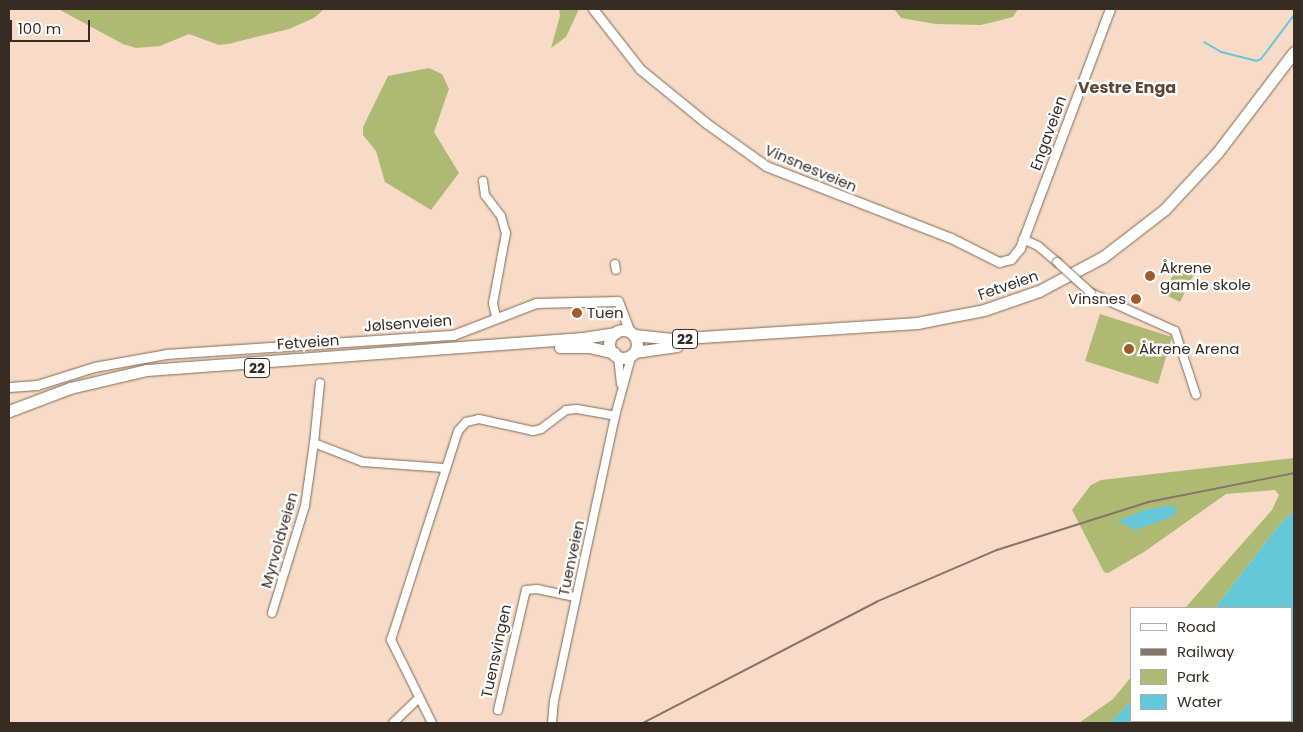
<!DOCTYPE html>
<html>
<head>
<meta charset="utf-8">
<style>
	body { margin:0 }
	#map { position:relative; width:1303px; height:732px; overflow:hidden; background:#f7dbc6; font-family:Poppins,sans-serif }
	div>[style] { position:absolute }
	.green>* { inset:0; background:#aeb974 }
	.water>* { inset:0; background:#64c8d9 }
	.stream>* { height:2px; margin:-1px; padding:0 1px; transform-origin:1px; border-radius:1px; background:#64c8d9 }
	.roads { filter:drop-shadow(0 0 1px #806855) drop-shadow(0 0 1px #806855) }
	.minor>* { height:8px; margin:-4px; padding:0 4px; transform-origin:4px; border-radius:4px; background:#fff }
	.major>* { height:9px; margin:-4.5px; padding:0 4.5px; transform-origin:4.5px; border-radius:4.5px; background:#fff }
	.highway>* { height:11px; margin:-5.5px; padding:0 5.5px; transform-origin:5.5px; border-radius:5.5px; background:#fff }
	.highway>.ring { margin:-5.5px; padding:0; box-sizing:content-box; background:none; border:11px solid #fff; border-radius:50% }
	.rail>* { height:2px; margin:-1px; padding:0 1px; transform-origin:1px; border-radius:1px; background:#867467 }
	.bridges { filter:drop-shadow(0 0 1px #806855) drop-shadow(0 0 1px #806855) }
	.minor-bridge>* { height:8px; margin:-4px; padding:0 4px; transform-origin:4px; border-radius:4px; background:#fff }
	.dots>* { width:14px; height:14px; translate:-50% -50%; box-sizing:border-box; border:2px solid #fff; border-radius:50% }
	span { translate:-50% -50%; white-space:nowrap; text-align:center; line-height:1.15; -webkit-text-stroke:4.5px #fff; paint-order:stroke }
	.shield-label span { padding:1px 4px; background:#fff; border:1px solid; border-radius:4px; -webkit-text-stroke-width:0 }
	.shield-label { font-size:14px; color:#362c24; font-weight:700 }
	.street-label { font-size:15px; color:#362c24 }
	.poi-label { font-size:15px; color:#362c24 }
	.left { translate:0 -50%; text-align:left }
	.right { translate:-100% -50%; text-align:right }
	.neighbourhood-label { font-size:16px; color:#5d4635; font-weight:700 }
	.frame { position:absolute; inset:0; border:10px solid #362c24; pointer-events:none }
	.legend { position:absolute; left:1130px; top:607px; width:162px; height:115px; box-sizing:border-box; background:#fff; border:1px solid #afaba7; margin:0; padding:6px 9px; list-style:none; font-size:15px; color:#362c24 }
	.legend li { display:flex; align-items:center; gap:10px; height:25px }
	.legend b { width:25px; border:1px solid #afaba7 }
	.scale { position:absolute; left:10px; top:20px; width:80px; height:22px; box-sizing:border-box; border:2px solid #362c24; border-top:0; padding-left:6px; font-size:15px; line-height:18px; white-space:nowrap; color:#362c24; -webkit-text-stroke:4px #fff; paint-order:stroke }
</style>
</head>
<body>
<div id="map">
	<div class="green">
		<i style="clip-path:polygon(58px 9px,324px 9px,314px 18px,289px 29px,228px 44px,219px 45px,189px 34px,160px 46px,136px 48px,123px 44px)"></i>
		<i style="clip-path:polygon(559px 9px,579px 9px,566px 37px,551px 48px,560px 16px)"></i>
		<i style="clip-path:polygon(894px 9px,1018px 9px,1013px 17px,981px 25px,936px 24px,901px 18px)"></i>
		<i style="clip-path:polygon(429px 68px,442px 74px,449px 89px,434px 132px,459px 173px,431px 210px,385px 182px,376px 151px,363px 135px,363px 127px,388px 76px)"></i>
		<i style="clip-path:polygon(1179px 262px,1196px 270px,1180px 302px,1164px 294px)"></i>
		<i style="clip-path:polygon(1100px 314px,1172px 337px,1158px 384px,1085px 361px)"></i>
		<i style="clip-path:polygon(1294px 458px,1294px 511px,1279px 525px,1215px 608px,1185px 608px,1272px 510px,1279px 495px,1275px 490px,1226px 494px,1144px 552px,1108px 573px,1104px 572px,1072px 510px,1091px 485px,1101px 480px)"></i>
		<i style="clip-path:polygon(1132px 676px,1132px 700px,1110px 723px,1079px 723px,1113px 699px)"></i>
	</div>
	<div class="water">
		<i style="clip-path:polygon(1173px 505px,1177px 512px,1169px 518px,1135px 530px,1118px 521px,1144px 510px)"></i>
		<i style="clip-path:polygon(1294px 511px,1294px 723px,1110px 723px,1132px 700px,1132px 721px,1292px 721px,1292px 608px,1215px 608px,1279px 525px)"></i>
	</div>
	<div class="stream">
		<i style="left:1204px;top:42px;width:20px;rotate:30deg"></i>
		<i style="left:1221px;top:52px;width:36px;rotate:14deg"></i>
		<i style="left:1256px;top:61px;width:5px;rotate:-22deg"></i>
		<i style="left:1261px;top:59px;width:55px;rotate:-53.1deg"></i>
	</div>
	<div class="roads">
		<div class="minor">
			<i style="left:483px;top:181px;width:14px;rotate:82deg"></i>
			<i style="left:485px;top:195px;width:26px;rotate:53deg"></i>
			<i style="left:501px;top:216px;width:18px;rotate:74deg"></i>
			<i style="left:506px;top:233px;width:71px;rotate:100.5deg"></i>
			<i style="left:493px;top:303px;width:14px;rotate:78deg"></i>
			<i style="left:1023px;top:239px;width:17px;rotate:25deg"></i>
			<i style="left:1038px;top:246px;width:25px;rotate:40deg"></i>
			<i style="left:615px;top:264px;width:6px;rotate:81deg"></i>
			<i style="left:1091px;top:293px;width:92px;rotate:24.3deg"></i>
			<i style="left:1175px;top:331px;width:67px;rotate:71.8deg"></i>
			<i style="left:618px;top:356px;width:28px;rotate:84deg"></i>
			<i style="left:320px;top:383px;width:60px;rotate:95.7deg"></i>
			<i style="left:314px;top:443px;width:53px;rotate:21.2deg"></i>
			<i style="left:363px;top:462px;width:81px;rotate:4.2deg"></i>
			<i style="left:272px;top:613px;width:112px;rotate:-72.9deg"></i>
			<i style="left:305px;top:506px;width:64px;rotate:-81.9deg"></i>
			<i style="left:498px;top:710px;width:123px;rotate:-76.9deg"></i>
			<i style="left:526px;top:590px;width:11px;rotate:-5deg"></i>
			<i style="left:537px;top:589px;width:40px;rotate:12deg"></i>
			<i style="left:393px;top:723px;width:36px;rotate:-44deg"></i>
			<i style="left:432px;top:723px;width:93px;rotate:-116.3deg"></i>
			<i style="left:391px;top:640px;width:219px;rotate:-72.2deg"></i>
			<i style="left:458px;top:431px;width:12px;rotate:-48deg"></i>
			<i style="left:466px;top:422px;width:13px;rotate:-13deg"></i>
			<i style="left:479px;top:419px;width:55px;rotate:12.5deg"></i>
			<i style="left:533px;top:431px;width:8px;rotate:-14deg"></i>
			<i style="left:541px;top:429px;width:31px;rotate:-37deg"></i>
			<i style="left:566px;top:410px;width:11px;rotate:-5deg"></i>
			<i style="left:577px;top:409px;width:39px;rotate:10deg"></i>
			<i style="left:552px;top:723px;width:22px;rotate:-85deg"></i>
			<i style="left:554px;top:701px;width:291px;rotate:-77.9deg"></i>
			<i style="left:615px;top:416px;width:64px;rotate:-74.7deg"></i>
		</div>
		<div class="major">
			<i style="left:593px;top:9px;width:76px;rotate:51.9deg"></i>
			<i style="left:640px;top:69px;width:85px;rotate:39.3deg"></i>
			<i style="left:706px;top:123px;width:74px;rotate:35.6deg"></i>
			<i style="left:766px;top:166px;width:199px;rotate:21.3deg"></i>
			<i style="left:951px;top:238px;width:54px;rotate:26.6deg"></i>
			<i style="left:999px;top:262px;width:12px;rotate:-14deg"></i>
			<i style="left:1011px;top:259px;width:14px;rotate:-51deg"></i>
			<i style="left:1020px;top:248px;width:255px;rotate:-69.4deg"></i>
			<i style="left:9px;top:387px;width:28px;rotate:-4deg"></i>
			<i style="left:37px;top:385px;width:60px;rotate:-17.5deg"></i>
			<i style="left:94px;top:367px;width:73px;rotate:-10.2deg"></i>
			<i style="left:166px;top:354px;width:288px;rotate:-3.8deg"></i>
			<i style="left:453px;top:335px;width:89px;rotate:-21.1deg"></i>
			<i style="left:536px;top:303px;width:82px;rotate:-1.4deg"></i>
			<i style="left:618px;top:301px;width:33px;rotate:69deg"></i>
		</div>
		<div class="highway">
			<i class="ring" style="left:609px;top:330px;width:17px;height:17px"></i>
			<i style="left:634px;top:335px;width:36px;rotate:6deg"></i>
			<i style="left:670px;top:339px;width:248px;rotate:-3.7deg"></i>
			<i style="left:917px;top:323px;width:68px;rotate:-11deg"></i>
			<i style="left:984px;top:310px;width:58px;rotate:-19.1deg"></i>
			<i style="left:1039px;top:291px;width:72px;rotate:-28deg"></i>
			<i style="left:1103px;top:257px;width:78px;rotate:-37.7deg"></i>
			<i style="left:1165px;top:209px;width:76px;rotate:-47.1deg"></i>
			<i style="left:1217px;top:153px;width:127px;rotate:-52.7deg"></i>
			<i style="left:560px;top:347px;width:29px"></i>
			<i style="left:589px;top:347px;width:26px;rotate:13deg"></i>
			<i style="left:635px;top:352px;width:42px;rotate:-8.1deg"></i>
			<i style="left:9px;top:411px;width:65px;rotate:-20.7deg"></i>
			<i style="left:70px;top:388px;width:79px;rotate:-13.2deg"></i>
			<i style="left:147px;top:370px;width:437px;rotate:-4.2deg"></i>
			<i style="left:583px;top:338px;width:33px;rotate:-9deg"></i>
		</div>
	</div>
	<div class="rail">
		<i style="left:643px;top:723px;width:263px;rotate:-27.4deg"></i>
		<i style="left:876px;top:602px;width:132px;rotate:-23.3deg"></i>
		<i style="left:997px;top:550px;width:158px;rotate:-17.6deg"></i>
		<i style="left:1148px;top:502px;width:149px;rotate:-11.2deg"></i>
	</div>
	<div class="bridges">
		<div class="minor-bridge">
			<i style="left:1057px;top:262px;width:46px;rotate:42.4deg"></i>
		</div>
	</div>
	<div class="dots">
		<i style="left:1150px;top:276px;background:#9f5b2c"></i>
		<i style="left:1136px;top:299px;background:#9f5b2c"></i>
		<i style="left:577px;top:313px;background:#9f5b2c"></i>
		<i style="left:1129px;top:349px;background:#9f5b2c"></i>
	</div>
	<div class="shield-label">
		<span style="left:685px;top:339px">22</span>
		<span style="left:257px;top:368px">22</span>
	</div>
	<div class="street-label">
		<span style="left:1048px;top:133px;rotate:-70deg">Engaveien</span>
		<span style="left:811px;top:168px;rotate:23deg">Vinsnesveien</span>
		<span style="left:1008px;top:285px;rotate:-19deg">Fetveien</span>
		<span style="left:408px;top:323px;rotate:-4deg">Jølsenveien</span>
		<span style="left:308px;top:342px;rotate:-4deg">Fetveien</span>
		<span style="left:279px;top:540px;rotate:-74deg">Myrvoldveien</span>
		<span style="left:571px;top:558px;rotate:-78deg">Tuenveien</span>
		<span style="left:496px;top:651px;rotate:-78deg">Tuensvingen</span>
	</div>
	<div class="poi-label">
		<span class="left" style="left:1160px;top:276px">Åkrene<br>gamle skole</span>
		<span class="right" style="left:1126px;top:299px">Vinsnes</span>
		<span class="left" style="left:587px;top:313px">Tuen</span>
		<span class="left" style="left:1139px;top:349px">Åkrene Arena</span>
	</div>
	<div class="neighbourhood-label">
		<span style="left:1127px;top:88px">Vestre Enga</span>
	</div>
	<div class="frame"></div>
	<ul class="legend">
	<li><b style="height:6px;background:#fff"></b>Road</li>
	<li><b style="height:6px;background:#867467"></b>Railway</li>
	<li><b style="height:14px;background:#aeb974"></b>Park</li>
	<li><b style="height:14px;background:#64c8d9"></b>Water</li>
	</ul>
	<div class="scale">100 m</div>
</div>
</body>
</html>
